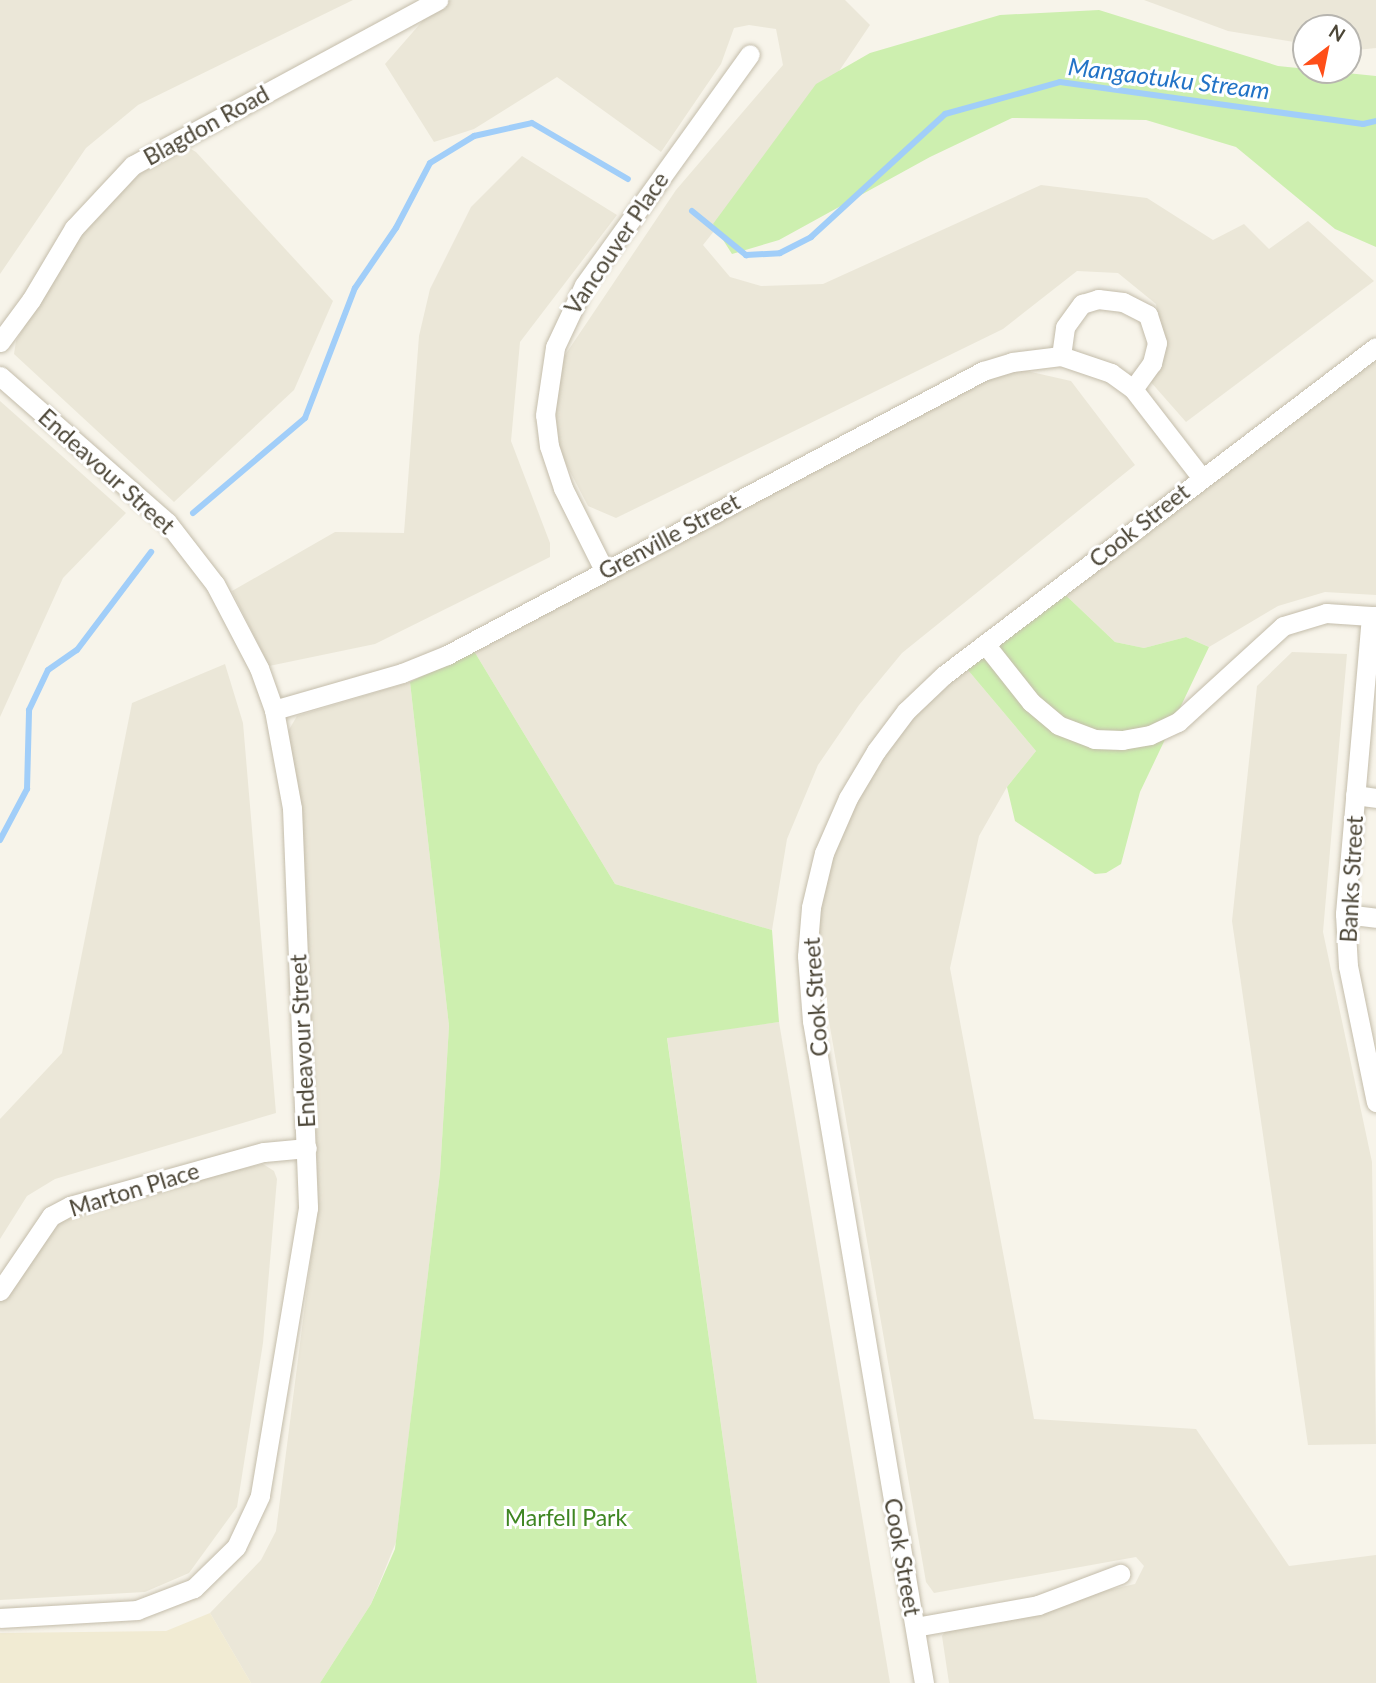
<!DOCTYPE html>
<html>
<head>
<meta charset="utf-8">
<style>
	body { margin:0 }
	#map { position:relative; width:1376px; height:1683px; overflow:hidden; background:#f7f4ea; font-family:Lato,sans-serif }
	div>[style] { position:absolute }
	.residential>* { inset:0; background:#ebe7d8 }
	.education>* { inset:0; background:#f1ebd3 }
	.green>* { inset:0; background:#cdefaf }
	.stream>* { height:6px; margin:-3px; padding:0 3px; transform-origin:3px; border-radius:3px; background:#a1cef9 }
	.roads { filter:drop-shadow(0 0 2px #c4bdab) drop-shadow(0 0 2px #c4bdab) }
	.minor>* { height:19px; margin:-9.5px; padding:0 9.5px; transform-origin:9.5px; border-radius:9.5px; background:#fff }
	span { translate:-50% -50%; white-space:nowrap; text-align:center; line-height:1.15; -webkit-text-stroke:6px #fff; paint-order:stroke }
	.street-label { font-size:23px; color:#4c4637 }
	.park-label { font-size:23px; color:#3f8622 }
	.water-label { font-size:24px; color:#2273c6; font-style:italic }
	.north { position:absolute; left:1292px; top:14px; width:70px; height:70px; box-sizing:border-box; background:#fff; border:2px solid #b7b5af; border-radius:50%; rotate:32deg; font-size:19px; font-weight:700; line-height:28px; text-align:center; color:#4c4637 }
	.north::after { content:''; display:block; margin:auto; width:24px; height:32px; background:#ff4f19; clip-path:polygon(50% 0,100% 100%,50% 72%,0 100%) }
</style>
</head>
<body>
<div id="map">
	<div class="residential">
		<i style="clip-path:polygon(0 0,353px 0,138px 105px,86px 148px,0 274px)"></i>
		<i style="clip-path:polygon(450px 0,845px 0,870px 25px,829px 86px,703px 245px,730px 277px,761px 286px,823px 284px,1041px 185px,1147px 198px,1213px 240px,1244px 224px,1269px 249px,1308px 221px,1374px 281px,1186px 422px,1149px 380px,1162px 344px,1156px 304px,1118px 273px,1077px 271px,1003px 329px,616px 518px,588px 506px,552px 437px,553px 373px,676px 190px,783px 65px,776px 29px,749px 25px,734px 28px,721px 64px,661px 152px,557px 77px,474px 129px,434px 142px,385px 64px,426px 17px)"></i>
		<i style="clip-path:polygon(1144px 0,1376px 0,1376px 48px,1348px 51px,1348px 28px,1306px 28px,1306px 44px,1228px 31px)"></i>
		<i style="clip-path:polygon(182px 144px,196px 152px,333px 301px,294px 390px,174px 502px,14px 354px,16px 341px,87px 220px,108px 197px)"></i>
		<i style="clip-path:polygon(522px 156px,617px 215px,520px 342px,511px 441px,550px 543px,550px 557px,375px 644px,269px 666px,232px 591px,335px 532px,404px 533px,419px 336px,430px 289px,471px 207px)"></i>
		<i style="clip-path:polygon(1376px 343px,1376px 595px,1325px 592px,1278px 606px,1209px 647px,1186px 637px,1144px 648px,1115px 642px,1056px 586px)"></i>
		<i style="clip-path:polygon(1009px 367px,1071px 381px,1135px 465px,902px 653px,859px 705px,818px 765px,787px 839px,772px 930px,615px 884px,474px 651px)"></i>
		<i style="clip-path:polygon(0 401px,126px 513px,63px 578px,0 717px)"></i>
		<i style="clip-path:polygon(1292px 652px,1347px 654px,1323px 932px,1372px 1162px,1376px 1444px,1308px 1445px,1232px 921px,1257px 686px)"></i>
		<i style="clip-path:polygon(962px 663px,1036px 751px,1007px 787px,979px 836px,950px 968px,1034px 1419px,1196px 1429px,1289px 1566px,1376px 1555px,1376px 1683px,949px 1683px,942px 1636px,949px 1626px,1135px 1584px,1144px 1566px,1136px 1557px,934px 1593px,926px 1582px,816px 946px,824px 881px,836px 834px,891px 740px)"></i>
		<i style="clip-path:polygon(225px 664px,243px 723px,276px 1113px,55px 1179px,27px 1196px,0 1239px,0 1119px,62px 1053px,132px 703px)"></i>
		<i style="clip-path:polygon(410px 682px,449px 1026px,440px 1173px,396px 1542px,371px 1604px,320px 1683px,251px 1683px,210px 1613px,261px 1560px,276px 1531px,318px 1203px,315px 1100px,284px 738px,297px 716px)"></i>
		<i style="clip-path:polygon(779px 1022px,890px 1683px,757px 1683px,667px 1037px)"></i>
		<i style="clip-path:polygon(263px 1164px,274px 1171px,277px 1179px,263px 1343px,237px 1507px,189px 1573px,145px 1592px,0 1600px,0 1294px,38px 1226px,81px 1206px)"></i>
	</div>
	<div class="education">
		<i style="clip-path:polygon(210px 1613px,251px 1683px,0 1683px,0 1633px,166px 1631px)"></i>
	</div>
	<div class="green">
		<i style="clip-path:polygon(1099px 10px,1278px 66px,1376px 76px,1376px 247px,1335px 229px,1236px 147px,1146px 120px,1012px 118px,930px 157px,779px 240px,732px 254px,713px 224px,816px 84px,870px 53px,1000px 15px)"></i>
		<i style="clip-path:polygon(1056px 586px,1115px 642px,1144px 648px,1186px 637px,1209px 647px,1140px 792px,1121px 864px,1106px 873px,1095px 874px,1015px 821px,1007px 787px,1036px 751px,962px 663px)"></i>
		<i style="clip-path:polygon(474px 651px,615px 884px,772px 930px,779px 1022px,667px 1038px,757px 1683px,320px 1683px,371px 1604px,395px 1549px,440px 1173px,449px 1026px,410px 682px)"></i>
	</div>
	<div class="stream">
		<i style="left:692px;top:211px;width:70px;rotate:39.2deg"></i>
		<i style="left:746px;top:255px;width:34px;rotate:-3deg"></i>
		<i style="left:780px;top:253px;width:35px;rotate:-27deg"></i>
		<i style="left:811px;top:237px;width:182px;rotate:-42.5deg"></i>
		<i style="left:945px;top:114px;width:119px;rotate:-15.5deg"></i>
		<i style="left:1060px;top:82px;width:306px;rotate:7.9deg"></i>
		<i style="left:1363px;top:124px;width:13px;rotate:-13deg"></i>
		<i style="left:193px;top:513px;width:147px;rotate:-40.3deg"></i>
		<i style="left:305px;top:418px;width:139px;rotate:-69deg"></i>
		<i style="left:355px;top:288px;width:73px;rotate:-55.7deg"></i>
		<i style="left:396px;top:228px;width:73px;rotate:-62.4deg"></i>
		<i style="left:430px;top:163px;width:52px;rotate:-31.5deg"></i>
		<i style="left:474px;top:136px;width:59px;rotate:-12.6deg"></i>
		<i style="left:532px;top:123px;width:111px;rotate:30.3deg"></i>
		<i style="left:0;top:840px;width:58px;rotate:-62.1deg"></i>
		<i style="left:27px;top:789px;width:79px;rotate:-88.5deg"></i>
		<i style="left:29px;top:710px;width:44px;rotate:-64.6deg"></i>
		<i style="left:48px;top:670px;width:35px;rotate:-35deg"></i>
		<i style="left:77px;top:650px;width:123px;rotate:-52.9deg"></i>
	</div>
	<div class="roads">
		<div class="minor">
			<i style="left:0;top:342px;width:52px;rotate:-53.6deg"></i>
			<i style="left:31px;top:300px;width:84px;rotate:-59.2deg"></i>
			<i style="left:74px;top:228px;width:86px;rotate:-46.9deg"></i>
			<i style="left:133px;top:165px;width:347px;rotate:-28.4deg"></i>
			<i style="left:1061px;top:356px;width:29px;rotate:-82deg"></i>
			<i style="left:1065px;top:327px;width:29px;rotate:-54deg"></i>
			<i style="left:1082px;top:304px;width:17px;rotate:-17deg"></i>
			<i style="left:1098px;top:299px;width:25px;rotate:7deg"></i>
			<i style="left:1123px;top:302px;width:28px;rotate:27deg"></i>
			<i style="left:1148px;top:315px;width:29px;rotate:72deg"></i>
			<i style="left:1157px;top:343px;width:21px;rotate:104deg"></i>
			<i style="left:1152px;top:363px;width:32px;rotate:126deg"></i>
			<i style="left:0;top:376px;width:222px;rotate:41.2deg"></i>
			<i style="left:167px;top:522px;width:78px;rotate:52.3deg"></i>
			<i style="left:215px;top:584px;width:95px;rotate:62.4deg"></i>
			<i style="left:259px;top:668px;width:45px;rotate:70.3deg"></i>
			<i style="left:274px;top:710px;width:100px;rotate:79.6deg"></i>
			<i style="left:292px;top:808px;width:400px;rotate:87.7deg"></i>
			<i style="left:308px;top:1208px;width:292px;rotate:99.5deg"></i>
			<i style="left:260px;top:1496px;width:56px;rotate:115.2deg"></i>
			<i style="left:236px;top:1547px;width:59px;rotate:135.7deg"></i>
			<i style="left:194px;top:1588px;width:61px;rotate:158.9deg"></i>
			<i style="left:137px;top:1610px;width:137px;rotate:176.7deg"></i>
			<i style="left:604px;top:570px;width:92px;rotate:-116.6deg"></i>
			<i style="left:563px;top:488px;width:44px;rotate:-108.4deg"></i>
			<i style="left:549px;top:446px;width:31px;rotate:-97deg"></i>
			<i style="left:545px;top:415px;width:69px;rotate:-81.6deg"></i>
			<i style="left:555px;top:347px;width:68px;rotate:-64.9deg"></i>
			<i style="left:584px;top:285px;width:284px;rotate:-54.3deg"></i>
			<i style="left:1376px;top:616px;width:5px;rotate:180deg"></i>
			<i style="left:1371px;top:616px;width:299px;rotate:95deg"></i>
			<i style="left:1345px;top:914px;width:52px;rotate:86.7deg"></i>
			<i style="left:1348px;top:966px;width:139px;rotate:78.4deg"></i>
			<i style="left:985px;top:644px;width:74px;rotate:51.6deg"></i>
			<i style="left:1031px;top:702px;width:35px;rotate:40deg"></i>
			<i style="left:1058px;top:725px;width:39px;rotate:21deg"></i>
			<i style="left:1094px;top:739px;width:28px;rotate:2deg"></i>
			<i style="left:1122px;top:740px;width:28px;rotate:-10deg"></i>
			<i style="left:1150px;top:735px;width:31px;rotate:-25deg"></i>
			<i style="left:1178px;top:722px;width:142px;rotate:-42.4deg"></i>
			<i style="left:1283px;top:626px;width:45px;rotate:-16.8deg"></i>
			<i style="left:1326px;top:613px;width:45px;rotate:3.8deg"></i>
			<i style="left:274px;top:710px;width:133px;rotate:-16.1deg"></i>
			<i style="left:402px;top:673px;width:48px;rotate:-21.8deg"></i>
			<i style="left:447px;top:655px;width:607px;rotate:-27.92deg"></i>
			<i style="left:983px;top:371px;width:30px;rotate:-17deg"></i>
			<i style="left:1012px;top:362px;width:49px;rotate:-7deg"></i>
			<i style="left:1061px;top:356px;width:53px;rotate:18.8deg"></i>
			<i style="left:1111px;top:373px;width:27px;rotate:36deg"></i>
			<i style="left:1133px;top:389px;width:111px;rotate:52.3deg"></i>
			<i style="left:1355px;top:795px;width:21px;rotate:8deg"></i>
			<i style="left:1345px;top:914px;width:31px;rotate:7deg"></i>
			<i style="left:0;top:1291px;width:91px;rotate:-55.8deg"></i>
			<i style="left:51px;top:1216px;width:21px;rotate:-28deg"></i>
			<i style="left:70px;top:1206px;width:201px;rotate:-15.6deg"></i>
			<i style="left:264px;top:1152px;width:43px;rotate:-5.3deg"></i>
			<i style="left:915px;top:1627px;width:125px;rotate:-10.1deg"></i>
			<i style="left:1038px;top:1605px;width:88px;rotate:-20.7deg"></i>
			<i style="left:924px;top:1683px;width:671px;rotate:-99.6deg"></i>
			<i style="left:812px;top:1021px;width:65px;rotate:-94.4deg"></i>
			<i style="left:807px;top:956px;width:49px;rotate:-85.3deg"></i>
			<i style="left:811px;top:907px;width:56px;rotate:-76.5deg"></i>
			<i style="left:824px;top:853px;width:60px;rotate:-66.4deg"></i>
			<i style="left:848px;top:798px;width:55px;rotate:-59.2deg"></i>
			<i style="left:876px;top:751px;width:50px;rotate:-53.1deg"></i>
			<i style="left:906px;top:711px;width:52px;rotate:-43.5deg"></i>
			<i style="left:944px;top:675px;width:542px;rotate:-37.21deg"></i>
		</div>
	</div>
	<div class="street-label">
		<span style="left:206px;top:125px;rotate:-29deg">Blagdon Road</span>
		<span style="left:616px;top:243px;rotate:-56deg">Vancouver Place</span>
		<span style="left:107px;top:471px;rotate:42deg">Endeavour Street</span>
		<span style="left:1139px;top:525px;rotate:-38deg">Cook Street</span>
		<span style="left:669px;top:536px;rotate:-28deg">Grenville Street</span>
		<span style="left:1351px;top:879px;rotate:-87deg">Banks Street</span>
		<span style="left:815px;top:997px;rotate:-94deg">Cook Street</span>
		<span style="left:302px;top:1041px;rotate:-93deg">Endeavour Street</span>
		<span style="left:134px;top:1189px;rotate:-17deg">Marton Place</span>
		<span style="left:903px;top:1557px;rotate:80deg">Cook Street</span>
	</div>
	<div class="park-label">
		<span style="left:566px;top:1517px">Marfell Park</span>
	</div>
	<div class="water-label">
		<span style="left:1169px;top:78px;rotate:7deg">Mangaotuku Stream</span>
	</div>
	<div class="north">N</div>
</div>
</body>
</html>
